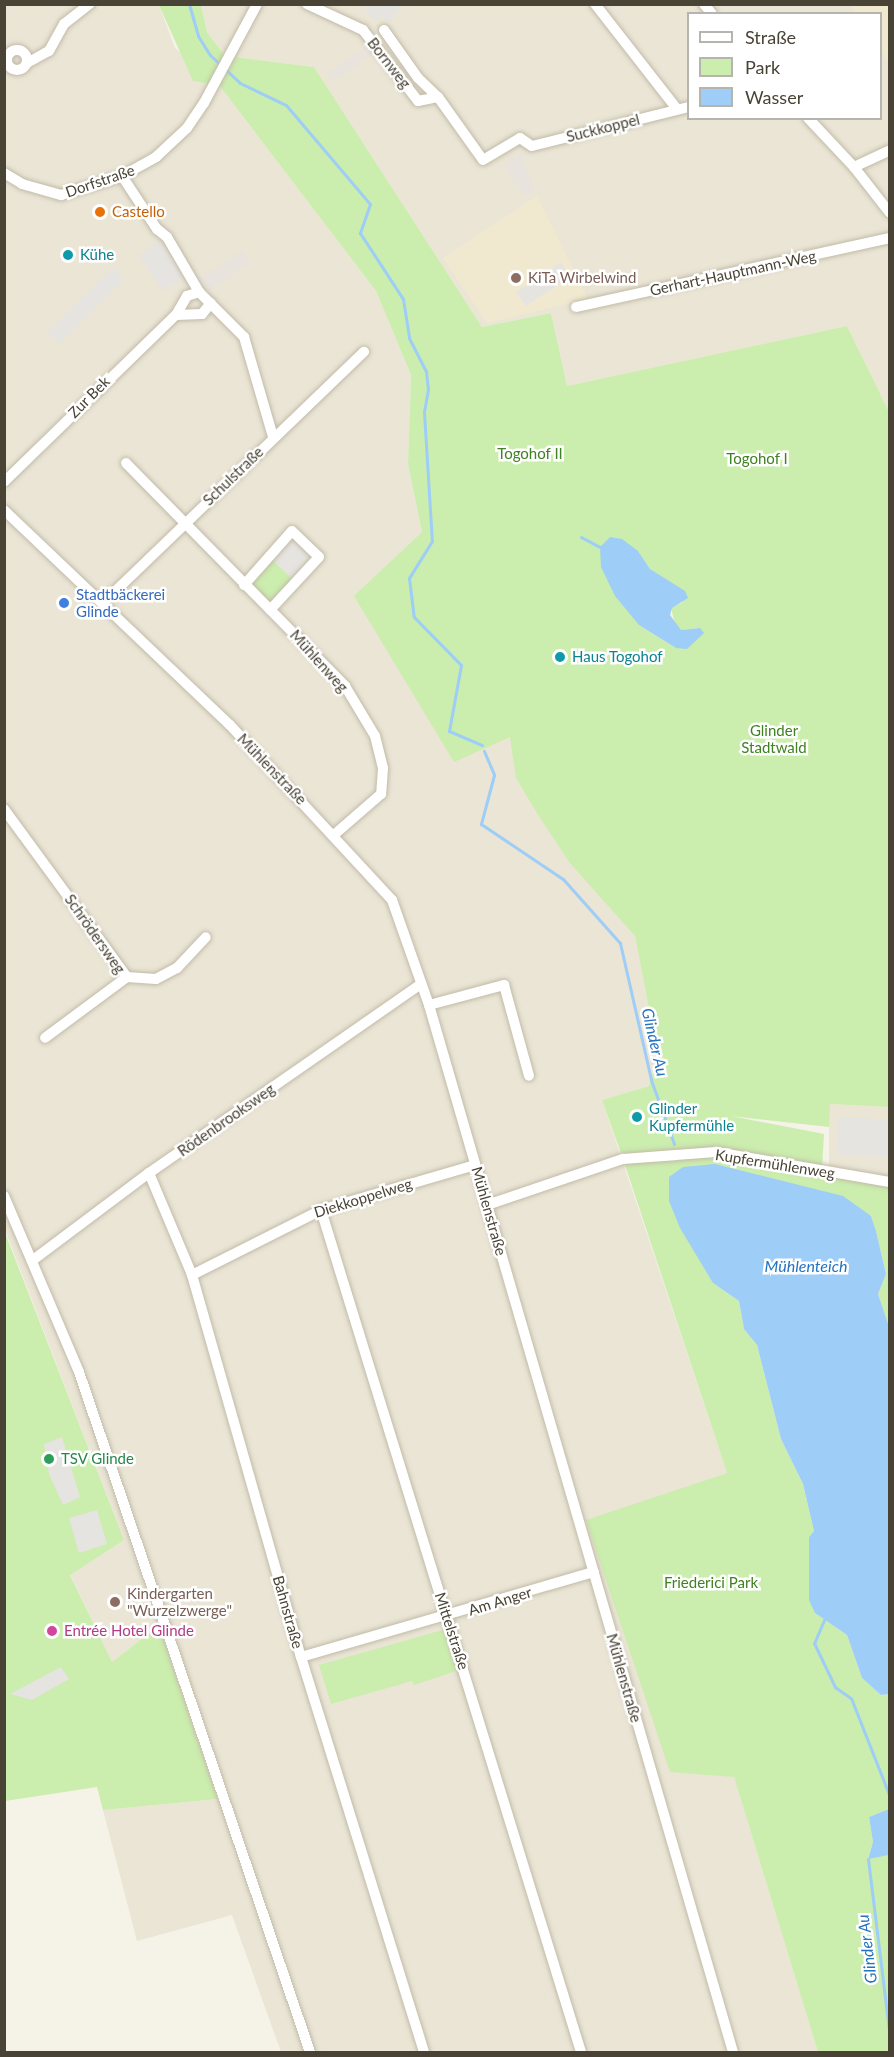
<!DOCTYPE html>
<html>
<head>
<meta charset="utf-8">
<style>
	body { margin:0 }
	#map { position:relative; width:894px; height:2057px; overflow:hidden; background:#f5f2e7; font-family:Lato,sans-serif }
	div>[style] { position:absolute }
	.residential>* { inset:0; background:#eae5d5 }
	.industrial>* { inset:0; background:#e8e3dc }
	.education>* { inset:0; background:#f0e9d0 }
	.green>* { inset:0; background:#cbedad }
	.parking>* { inset:0; background:#e6e4e0 }
	.water>* { inset:0; background:#9ecdf7 }
	.stream>* { height:3px; margin:-1.5px; padding:0 1.5px; transform-origin:1.5px; border-radius:1.5px; background:#9ecdf7 }
	.roads { filter:drop-shadow(0 0 2px #c2bba9) drop-shadow(0 0 2px #c2bba9) }
	.minor>* { height:10px; margin:-5px; padding:0 5px; transform-origin:5px; border-radius:5px; background:#fff }
	.minor>.ring { margin:-5px; padding:0; box-sizing:content-box; background:none; border:10px solid #fff; border-radius:50% }
	.dots>* { width:16px; height:16px; translate:-50% -50%; box-sizing:border-box; border:3px solid #fff; border-radius:50% }
	span { translate:-50% -50%; white-space:nowrap; text-align:center; line-height:1.15; -webkit-text-stroke:5px #fff; paint-order:stroke }
	.street-label { font-size:15px; color:#494335 }
	.food-label { font-size:15px; color:#c56008 }
	.left { translate:0 -50%; text-align:left }
	.culture-label { font-size:15px; color:#0d838f }
	.education-label { font-size:15px; color:#785e54 }
	.park-label { font-size:15px; color:#408122 }
	.shop-label { font-size:15px; color:#366cbe }
	.leisure-label { font-size:15px; color:#27864d }
	.hotel-label { font-size:15px; color:#b23c85 }
	.water-label { font-size:16px; color:#2473c0; font-style:italic }
	.frame { position:absolute; inset:0; border:6px solid #494335; pointer-events:none }
	.legend { position:absolute; left:687px; top:12px; width:195px; height:108px; box-sizing:border-box; background:#fff; border:2px solid #b6b4ae; margin:0; padding:8px 10px; list-style:none; font-size:18px; color:#494335 }
	.legend li { display:flex; align-items:center; gap:12px; height:30px }
	.legend b { width:30px; border:2px solid #b6b4ae }
</style>
</head>
<body>
<div id="map">
	<div class="residential">
		<i style="clip-path:polygon(5px 5px,159px 5px,175px 48px,219px 85px,376px 291px,411px 375px,408px 464px,422px 532px,354px 597px,510px 737px,635px 936px,658px 1056px,649px 1086px,602px 1100px,727px 1473px,586px 1521px,734px 1777px,818px 2052px,281px 2052px,232px 1915px,137px 1941px,103px 1810px,218px 1799px,159px 1627px,112px 1662px,70px 1574px,124px 1540px,5px 1230px)"></i>
		<i style="clip-path:polygon(evenodd,201px 5px,889px 5px,889px 412px,847px 326px,567px 386px,551px 313px,482px 327px,314px 67px,225px 56px,207px 32px,201px 5px,688px 14px,880px 14px,880px 118px,688px 118px,688px 14px)"></i>
		<i style="clip-path:polygon(829px 1104px,889px 1107px,889px 1177px,829px 1169px)"></i>
	</div>
	<div class="industrial">
		<i style="clip-path:polygon(365px 37px,376px 52px,333px 82px,327px 73px,366px 47px,361px 39px)"></i>
		<i style="clip-path:polygon(520px 153px,535px 190px,525px 197px,504px 165px)"></i>
		<i style="clip-path:polygon(242px 251px,250px 263px,209px 291px,200px 279px)"></i>
	</div>
	<div class="education">
		<i style="clip-path:polygon(850px 5px,889px 5px,889px 63px,881px 50px,880px 14px,856px 13px)"></i>
		<i style="clip-path:polygon(537px 196px,588px 299px,487px 323px,443px 258px)"></i>
	</div>
	<div class="green">
		<i style="clip-path:polygon(159px 5px,201px 5px,207px 32px,225px 56px,211px 84px,193px 81px)"></i>
		<i style="clip-path:polygon(evenodd,234px 57px,314px 67px,482px 327px,551px 313px,567px 386px,847px 326px,889px 412px,889px 1107px,830px 1104px,829px 1127px,731px 1116px,824px 1134px,822px 1167px,716px 1152px,623px 1159px,602px 1100px,649px 1086px,658px 1056px,635px 936px,569px 862px,537px 813px,516px 778px,510px 737px,454px 762px,354px 596px,422px 532px,408px 464px,411px 375px,376px 291px,219px 85px,234px 57px,638px 551px,650px 569px,676px 589px,683px 602px,671px 608px,675px 624px,681px 630px,700px 628px,676px 648px,639px 625px,638px 551px)"></i>
		<i style="clip-path:polygon(269px 557px,296px 582px,270px 610px,244px 585px)"></i>
		<i style="clip-path:polygon(717px 1155px,889px 1186px,889px 1330px,878px 1294px,886px 1274px,876px 1231px,871px 1216px,859px 1209px,713px 1283px,739px 1301px,744px 1329px,757px 1345px,781px 1439px,803px 1484px,814px 1531px,809px 1537px,815px 1613px,847px 1635px,862px 1678px,881px 1695px,889px 1694px,889px 1809px,869px 1817px,873px 1842px,868px 1858px,889px 1855px,889px 2052px,818px 2052px,734px 1777px,670px 1772px,586px 1520px,727px 1473px,624px 1162px)"></i>
		<i style="clip-path:polygon(4px 1230px,124px 1540px,70px 1575px,112px 1662px,159px 1626px,218px 1799px,103px 1810px,97px 1787px,5px 1801px)"></i>
		<i style="clip-path:polygon(446px 1629px,459px 1670px,414px 1685px,412px 1681px,331px 1704px,319px 1665px)"></i>
	</div>
	<div class="parking">
		<i style="clip-path:polygon(369px 5px,369px 4px,403px 5px,388px 22px,381px 16px,377px 21px,364px 10px)"></i>
		<i style="clip-path:polygon(160px 240px,184px 277px,163px 291px,139px 255px)"></i>
		<i style="clip-path:polygon(561px 262px,570px 277px,526px 306px,516px 292px)"></i>
		<i style="clip-path:polygon(113px 268px,124px 279px,59px 344px,47px 332px)"></i>
		<i style="clip-path:polygon(292px 531px,319px 557px,296px 582px,269px 557px)"></i>
		<i style="clip-path:polygon(839px 1117px,889px 1120px,889px 1157px,837px 1155px)"></i>
		<i style="clip-path:polygon(62px 1437px,80px 1497px,63px 1505px,49px 1474px,44px 1444px)"></i>
		<i style="clip-path:polygon(97px 1510px,107px 1544px,79px 1553px,69px 1518px)"></i>
		<i style="clip-path:polygon(61px 1667px,69px 1679px,32px 1700px,10px 1694px)"></i>
	</div>
	<div class="water">
		<i style="clip-path:polygon(610px 537px,622px 539px,638px 551px,650px 569px,685px 591px,688px 598px,672px 608px,670px 615px,681px 630px,700px 628px,704px 633px,687px 649px,676px 648px,639px 625px,615px 596px,601px 567px,600px 547px)"></i>
		<i style="clip-path:polygon(715px 1164px,843px 1196px,871px 1216px,876px 1231px,886px 1274px,878px 1294px,890px 1330px,889px 1694px,881px 1695px,862px 1678px,847px 1635px,815px 1613px,809px 1600px,809px 1537px,814px 1531px,803px 1484px,781px 1439px,757px 1345px,744px 1329px,739px 1301px,713px 1283px,680px 1228px,669px 1201px,669px 1177px,683px 1167px)"></i>
		<i style="clip-path:polygon(889px 1809px,889px 1855px,868px 1859px,873px 1842px,869px 1817px)"></i>
	</div>
	<div class="stream">
		<i style="left:189px;top:4px;width:33px;rotate:74deg"></i>
		<i style="left:198px;top:36px;width:22px;rotate:58deg"></i>
		<i style="left:210px;top:55px;width:41px;rotate:43deg"></i>
		<i style="left:240px;top:83px;width:51px;rotate:25.6deg"></i>
		<i style="left:286px;top:105px;width:130px;rotate:49.7deg"></i>
		<i style="left:370px;top:204px;width:31px;rotate:109deg"></i>
		<i style="left:360px;top:233px;width:79px;rotate:56.9deg"></i>
		<i style="left:403px;top:299px;width:39px;rotate:81deg"></i>
		<i style="left:409px;top:338px;width:37px;rotate:63deg"></i>
		<i style="left:426px;top:371px;width:18px;rotate:84deg"></i>
		<i style="left:428px;top:389px;width:23px;rotate:100deg"></i>
		<i style="left:424px;top:412px;width:129px;rotate:86.5deg"></i>
		<i style="left:432px;top:541px;width:44px;rotate:121.9deg"></i>
		<i style="left:409px;top:578px;width:39px;rotate:83deg"></i>
		<i style="left:414px;top:617px;width:67px;rotate:45.6deg"></i>
		<i style="left:461px;top:665px;width:67px;rotate:100.3deg"></i>
		<i style="left:449px;top:731px;width:36px;rotate:23deg"></i>
		<i style="left:581px;top:537px;width:21px;rotate:28deg"></i>
		<i style="left:484px;top:751px;width:26px;rotate:67deg"></i>
		<i style="left:494px;top:775px;width:51px;rotate:104.9deg"></i>
		<i style="left:481px;top:824px;width:99px;rotate:33.9deg"></i>
		<i style="left:563px;top:879px;width:86px;rotate:48.3deg"></i>
		<i style="left:620px;top:943px;width:140px;rotate:77.2deg"></i>
		<i style="left:651px;top:1080px;width:68px;rotate:70.2deg"></i>
		<i style="left:824px;top:1620px;width:25px;rotate:113deg"></i>
		<i style="left:814px;top:1643px;width:49px;rotate:64.5deg"></i>
		<i style="left:835px;top:1687px;width:19px;rotate:35deg"></i>
		<i style="left:851px;top:1698px;width:106px;rotate:68.5deg"></i>
		<i style="left:868px;top:1859px;width:179px;rotate:83deg"></i>
	</div>
	<div class="roads">
		<div class="minor">
			<i style="left:307px;top:4px;width:62px;rotate:24.9deg"></i>
			<i style="left:363px;top:30px;width:90px;rotate:52.2deg"></i>
			<i style="left:418px;top:101px;width:20px;rotate:-11deg"></i>
			<i style="left:438px;top:97px;width:77px;rotate:54.5deg"></i>
			<i style="left:483px;top:160px;width:43px;rotate:-30.7deg"></i>
			<i style="left:520px;top:138px;width:14px;rotate:34deg"></i>
			<i style="left:532px;top:146px;width:161px;rotate:-14deg"></i>
			<i style="left:595px;top:4px;width:133px;rotate:52deg"></i>
			<i style="left:704px;top:4px;width:13px;rotate:51deg"></i>
			<i style="left:384px;top:30px;width:59px;rotate:54.7deg"></i>
			<i style="left:418px;top:78px;width:28px;rotate:44deg"></i>
			<i class="ring" style="left:7px;top:50px;width:10px;height:10px"></i>
			<i style="left:27px;top:63px;width:25px;rotate:-29deg"></i>
			<i style="left:49px;top:51px;width:31px;rotate:-61deg"></i>
			<i style="left:64px;top:24px;width:33px;rotate:-38deg"></i>
			<i style="left:808px;top:118px;width:67px;rotate:46.8deg"></i>
			<i style="left:854px;top:167px;width:58px;rotate:52deg"></i>
			<i style="left:854px;top:167px;width:40px;rotate:-25deg"></i>
			<i style="left:4px;top:173px;width:21px;rotate:31deg"></i>
			<i style="left:22px;top:184px;width:41px;rotate:15.8deg"></i>
			<i style="left:61px;top:195px;width:64px;rotate:-17.3deg"></i>
			<i style="left:122px;top:176px;width:39px;rotate:-29deg"></i>
			<i style="left:156px;top:157px;width:42px;rotate:-43.1deg"></i>
			<i style="left:187px;top:128px;width:30px;rotate:-56deg"></i>
			<i style="left:204px;top:103px;width:112px;rotate:-61.8deg"></i>
			<i style="left:122px;top:176px;width:64px;rotate:56.6deg"></i>
			<i style="left:157px;top:229px;width:13px;rotate:39deg"></i>
			<i style="left:167px;top:237px;width:64px;rotate:59.8deg"></i>
			<i style="left:199px;top:292px;width:64px;rotate:45deg"></i>
			<i style="left:244px;top:337px;width:104px;rotate:73.8deg"></i>
			<i style="left:576px;top:307px;width:321px;rotate:-12.4deg"></i>
			<i style="left:176px;top:315px;width:22px;rotate:-60deg"></i>
			<i style="left:187px;top:296px;width:13px;rotate:-18deg"></i>
			<i style="left:126px;top:463px;width:313px;rotate:45.5deg"></i>
			<i style="left:345px;top:686px;width:58px;rotate:59deg"></i>
			<i style="left:375px;top:736px;width:33px;rotate:76deg"></i>
			<i style="left:383px;top:768px;width:26px;rotate:94deg"></i>
			<i style="left:381px;top:794px;width:61px;rotate:139deg"></i>
			<i style="left:4px;top:482px;width:240px;rotate:-44.2deg"></i>
			<i style="left:176px;top:315px;width:26px;rotate:-2deg"></i>
			<i style="left:202px;top:314px;width:14px;rotate:-51deg"></i>
			<i style="left:4px;top:510px;width:312px;rotate:43.6deg"></i>
			<i style="left:230px;top:725px;width:238px;rotate:47.2deg"></i>
			<i style="left:392px;top:900px;width:111px;rotate:70.6deg"></i>
			<i style="left:429px;top:1005px;width:1090px;rotate:73.81deg"></i>
			<i style="left:244px;top:585px;width:72px;rotate:-48.4deg"></i>
			<i style="left:292px;top:531px;width:37px;rotate:44deg"></i>
			<i style="left:319px;top:557px;width:72px;rotate:132.8deg"></i>
			<i style="left:104px;top:602px;width:361px;rotate:-43.9deg"></i>
			<i style="left:4px;top:809px;width:208px;rotate:53.8deg"></i>
			<i style="left:127px;top:977px;width:102px;rotate:143.4deg"></i>
			<i style="left:127px;top:977px;width:29px;rotate:4deg"></i>
			<i style="left:156px;top:979px;width:24px;rotate:-28deg"></i>
			<i style="left:177px;top:968px;width:42px;rotate:-46.9deg"></i>
			<i style="left:429px;top:1005px;width:78px;rotate:-14.9deg"></i>
			<i style="left:504px;top:985px;width:94px;rotate:74.6deg"></i>
			<i style="left:149px;top:1173px;width:111px;rotate:67.1deg"></i>
			<i style="left:192px;top:1275px;width:397px;rotate:74.1deg"></i>
			<i style="left:301px;top:1657px;width:414px;rotate:72.7deg"></i>
			<i style="left:4px;top:1196px;width:191px;rotate:66.9deg"></i>
			<i style="left:79px;top:1372px;width:718px;rotate:71.24deg"></i>
			<i style="left:487px;top:1205px;width:144px;rotate:-18.7deg"></i>
			<i style="left:623px;top:1159px;width:93px;rotate:-4.3deg"></i>
			<i style="left:716px;top:1152px;width:177px;rotate:9.8deg"></i>
			<i style="left:321px;top:1210px;width:881px;rotate:72.84deg"></i>
			<i style="left:33px;top:1260px;width:145px;rotate:-36.9deg"></i>
			<i style="left:149px;top:1173px;width:331px;rotate:-34.8deg"></i>
			<i style="left:192px;top:1275px;width:144px;rotate:-26.7deg"></i>
			<i style="left:321px;top:1210px;width:160px;rotate:-16.3deg"></i>
			<i style="left:301px;top:1657px;width:305px;rotate:-16.2deg"></i>
		</div>
	</div>
	<div class="dots">
		<i style="left:100px;top:212px;background:#e8710a"></i>
		<i style="left:68px;top:255px;background:#0f9aa8"></i>
		<i style="left:516px;top:278px;background:#8d6e63"></i>
		<i style="left:64px;top:603px;background:#3f7fe0"></i>
		<i style="left:560px;top:657px;background:#0f9aa8"></i>
		<i style="left:637px;top:1117px;background:#0f9aa8"></i>
		<i style="left:49px;top:1459px;background:#2e9e5b"></i>
		<i style="left:115px;top:1602px;background:#8d6e63"></i>
		<i style="left:52px;top:1631px;background:#d1479c"></i>
	</div>
	<div class="street-label">
		<span style="left:389px;top:63px;rotate:52deg">Bornweg</span>
		<span style="left:603px;top:128px;rotate:-14deg">Suckkoppel</span>
		<span style="left:100px;top:181px;rotate:-19deg">Dorfstraße</span>
		<span style="left:733px;top:273px;rotate:-12deg">Gerhart-Hauptmann-Weg</span>
		<span style="left:89px;top:397px;rotate:-45deg">Zur Bek</span>
		<span style="left:233px;top:476px;rotate:-44deg">Schulstraße</span>
		<span style="left:319px;top:661px;rotate:48deg">Mühlenweg</span>
		<span style="left:272px;top:769px;rotate:46deg">Mühlenstraße</span>
		<span style="left:95px;top:934px;rotate:55deg">Schrödersweg</span>
		<span style="left:226px;top:1120px;rotate:-35deg">Rödenbrooksweg</span>
		<span style="left:775px;top:1164px;rotate:9deg">Kupfermühlenweg</span>
		<span style="left:363px;top:1198px;rotate:-17deg">Diekkoppelweg</span>
		<span style="left:489px;top:1211px;rotate:74deg">Mühlenstraße</span>
		<span style="left:500px;top:1601px;rotate:-17deg">Am Anger</span>
		<span style="left:288px;top:1612px;rotate:74deg">Bahnstraße</span>
		<span style="left:452px;top:1631px;rotate:72deg">Mittelstraße</span>
		<span style="left:624px;top:1678px;rotate:74deg">Mühlenstraße</span>
	</div>
	<div class="food-label">
		<span class="left" style="left:112px;top:212px">Castello</span>
	</div>
	<div class="culture-label">
		<span class="left" style="left:80px;top:255px">Kühe</span>
		<span class="left" style="left:572px;top:657px">Haus Togohof</span>
		<span class="left" style="left:649px;top:1117px">Glinder<br>Kupfermühle</span>
	</div>
	<div class="education-label">
		<span class="left" style="left:528px;top:278px">KiTa Wirbelwind</span>
		<span class="left" style="left:127px;top:1602px">Kindergarten<br>"Wurzelzwerge"</span>
	</div>
	<div class="park-label">
		<span style="left:530px;top:454px">Togohof II</span>
		<span style="left:757px;top:459px">Togohof I</span>
		<span style="left:774px;top:739px">Glinder<br>Stadtwald</span>
		<span style="left:711px;top:1583px">Friederici Park</span>
	</div>
	<div class="shop-label">
		<span class="left" style="left:76px;top:603px">Stadtbäckerei<br>Glinde</span>
	</div>
	<div class="leisure-label">
		<span class="left" style="left:61px;top:1459px">TSV Glinde</span>
	</div>
	<div class="hotel-label">
		<span class="left" style="left:64px;top:1631px">Entrée Hotel Glinde</span>
	</div>
	<div class="water-label">
		<span style="left:655px;top:1042px;rotate:77deg">Glinder Au</span>
		<span style="left:806px;top:1266px">Mühlenteich</span>
		<span style="left:867px;top:1949px;rotate:-97deg">Glinder Au</span>
	</div>
	<div class="frame"></div>
	<ul class="legend">
	<li><b style="height:8px;background:#fff"></b>Straße</li>
	<li><b style="height:16px;background:#cbedad"></b>Park</li>
	<li><b style="height:16px;background:#9ecdf7"></b>Wasser</li>
	</ul>
</div>
</body>
</html>
